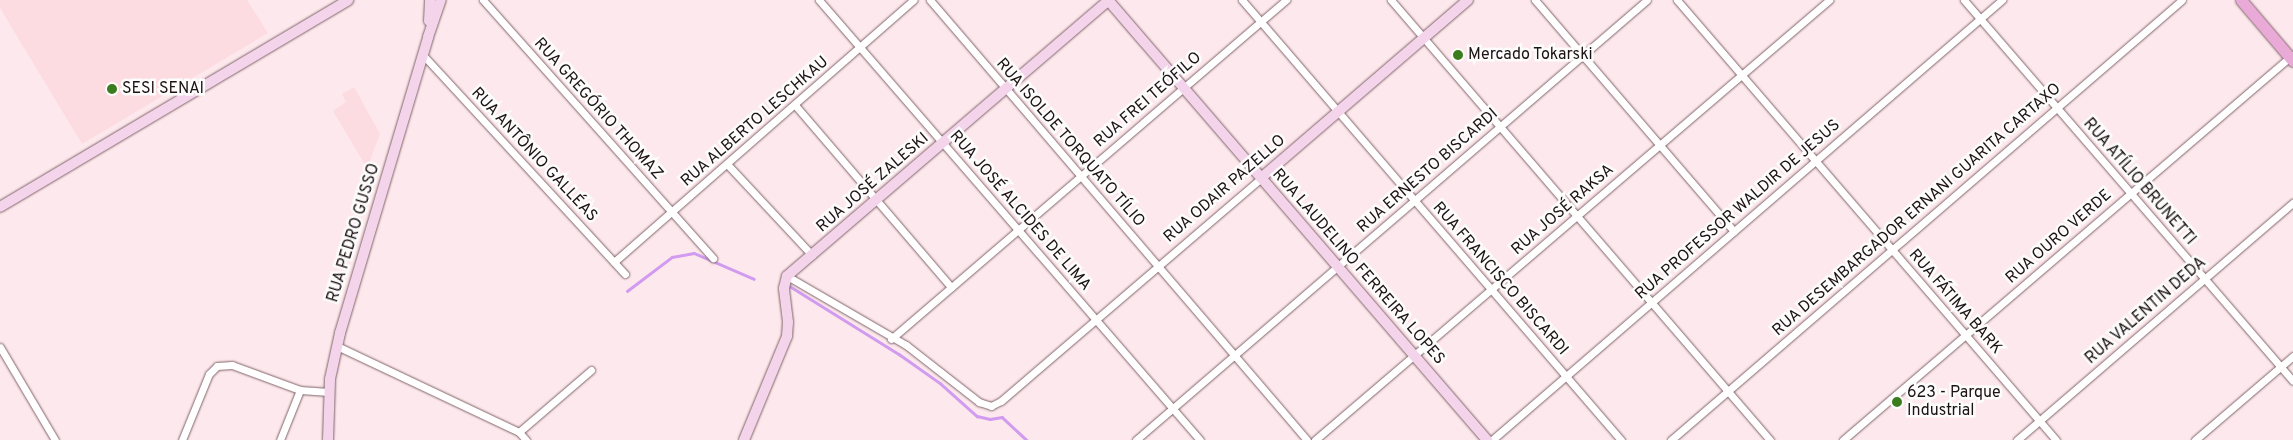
<!DOCTYPE html>
<html>
<head>
<meta charset="utf-8">
<style>
	body { margin:0 }
	#map { position:relative; width:2293px; height:440px; overflow:hidden; background:#fde9ed; font-family:Overpass,sans-serif }
	div>[style] { position:absolute }
	.built>* { inset:0; background:#fcdbe1 }
	.stream>* { height:2.5px; margin:-1.25px; padding:0 1.25px; transform-origin:1.25px; border-radius:1.25px; background:#d19bf0 }
	.roads { filter:drop-shadow(0 0 1px #806469) drop-shadow(0 0 1px #806469) }
	.street>* { height:7px; margin:-3.5px; padding:0 3.5px; transform-origin:3.5px; border-radius:3.5px; background:#fff }
	.secondary>* { height:10px; margin:-5px; padding:0 5px; transform-origin:5px; border-radius:5px; background:#f4d4eb }
	.primary>* { height:11px; margin:-5.5px; padding:0 5.5px; transform-origin:5.5px; border-radius:5.5px; background:#e9aad7 }
	.dots>* { width:14px; height:14px; translate:-50% -50%; box-sizing:border-box; border:2px solid #fcfcfc; border-radius:50% }
	span { translate:-50% -50%; white-space:nowrap; text-align:center; line-height:1.15; -webkit-text-stroke:5px #fcfcfc; paint-order:stroke }
	.poi-label { font-size:16px; color:#1c1113 }
	.left { translate:0 -50%; text-align:left }
	.street-label { font-size:16px; color:#1c1113 }
</style>
</head>
<body>
<div id="map">
	<div class="built">
		<i style="clip-path:polygon(0 0,247px 0,268px 33px,82px 144px,0 8px)"></i>
		<i style="clip-path:polygon(354px 87px,380px 134px,367px 168px,333px 111px,346px 102px,342px 94px)"></i>
	</div>
	<div class="stream">
		<i style="left:788px;top:285px;width:131px;rotate:31.9deg"></i>
		<i style="left:899px;top:354px;width:50px;rotate:35.3deg"></i>
		<i style="left:940px;top:383px;width:50px;rotate:41.7deg"></i>
		<i style="left:977px;top:416px;width:13px;rotate:13deg"></i>
		<i style="left:990px;top:419px;width:12px;rotate:-9deg"></i>
		<i style="left:1002px;top:417px;width:34px;rotate:43deg"></i>
		<i style="left:627px;top:291px;width:56px;rotate:-37.1deg"></i>
		<i style="left:672px;top:257px;width:22px;rotate:-10deg"></i>
		<i style="left:694px;top:253px;width:65px;rotate:23.4deg"></i>
	</div>
	<div class="roads">
		<div class="street">
			<i style="left:483px;top:0;width:346px;rotate:48.3deg"></i>
			<i style="left:819px;top:0;width:582px;rotate:49.11deg"></i>
			<i style="left:930px;top:0;width:579px;rotate:49.41deg"></i>
			<i style="left:1242px;top:0;width:581px;rotate:49.26deg"></i>
			<i style="left:1391px;top:0;width:581px;rotate:49.26deg"></i>
			<i style="left:1535px;top:0;width:305px;rotate:49.3deg"></i>
			<i style="left:1677px;top:0;width:581px;rotate:49.26deg"></i>
			<i style="left:1964px;top:0;width:503px;rotate:49.19deg"></i>
			<i style="left:423px;top:55px;width:298px;rotate:47.3deg"></i>
			<i style="left:795px;top:105px;width:240px;rotate:49.4deg"></i>
			<i style="left:727px;top:164px;width:125px;rotate:47deg"></i>
			<i style="left:614px;top:262px;width:398px;rotate:-41.2deg"></i>
			<i style="left:787px;top:276px;width:138px;rotate:30.1deg"></i>
			<i style="left:906px;top:345px;width:93px;rotate:38deg"></i>
			<i style="left:979px;top:402px;width:13px;rotate:18deg"></i>
			<i style="left:991px;top:406px;width:11px;rotate:-27deg"></i>
			<i style="left:1001px;top:401px;width:343px;rotate:-40.6deg"></i>
			<i style="left:891px;top:339px;width:521px;rotate:-40.64deg"></i>
			<i style="left:337px;top:346px;width:201px;rotate:25.3deg"></i>
			<i style="left:519px;top:432px;width:11px;rotate:49deg"></i>
			<i style="left:0;top:347px;width:108px;rotate:59.4deg"></i>
			<i style="left:519px;top:432px;width:95px;rotate:-40.7deg"></i>
			<i style="left:182px;top:440px;width:71px;rotate:-67.8deg"></i>
			<i style="left:209px;top:374px;width:11px;rotate:-45deg"></i>
			<i style="left:217px;top:366px;width:15px;rotate:-4deg"></i>
			<i style="left:232px;top:365px;width:72px;rotate:20.2deg"></i>
			<i style="left:300px;top:390px;width:29px;rotate:4deg"></i>
			<i style="left:280px;top:440px;width:54px;rotate:-68.2deg"></i>
			<i style="left:1136px;top:440px;width:674px;rotate:-40.73deg"></i>
			<i style="left:1315px;top:440px;width:677px;rotate:-40.56deg"></i>
			<i style="left:1492px;top:440px;width:674px;rotate:-40.79deg"></i>
			<i style="left:1671px;top:440px;width:674px;rotate:-40.73deg"></i>
			<i style="left:1843px;top:440px;width:590px;rotate:-40.6deg"></i>
			<i style="left:2017px;top:440px;width:364px;rotate:-40.7deg"></i>
			<i style="left:2195px;top:440px;width:129px;rotate:-40.6deg"></i>
		</div>
		<div class="secondary">
			<i style="left:1108px;top:0;width:581px;rotate:49.26deg"></i>
			<i style="left:429px;top:21px;width:21px;rotate:-87deg"></i>
			<i style="left:1261px;top:178px;width:273px;rotate:-40.7deg"></i>
			<i style="left:0;top:207px;width:405px;rotate:-30.7deg"></i>
			<i style="left:328px;top:440px;width:61px;rotate:-88.1deg"></i>
			<i style="left:330px;top:379px;width:47px;rotate:-77.7deg"></i>
			<i style="left:340px;top:333px;width:309px;rotate:-73.4deg"></i>
			<i style="left:428px;top:37px;width:39px;rotate:-71deg"></i>
			<i style="left:744px;top:440px;width:113px;rotate:-67.5deg"></i>
			<i style="left:787px;top:336px;width:14px;rotate:-86deg"></i>
			<i style="left:788px;top:322px;width:34px;rotate:-97deg"></i>
			<i style="left:784px;top:288px;width:12px;rotate:-76deg"></i>
			<i style="left:787px;top:276px;width:424px;rotate:-40.6deg"></i>
		</div>
		<div class="primary">
			<i style="left:2241px;top:0;width:80px;rotate:49.6deg"></i>
		</div>
	</div>
	<div class="dots">
		<i style="left:1458px;top:55px;background:#3b7d1e"></i>
		<i style="left:112px;top:89px;background:#3b7d1e"></i>
		<i style="left:1897px;top:402px;background:#3b7d1e"></i>
	</div>
	<div class="poi-label">
		<span class="left" style="left:1468px;top:55px">Mercado Tokarski</span>
		<span class="left" style="left:122px;top:89px">SESI SENAI</span>
		<span class="left" style="left:1907px;top:402px">623 - Parque<br>Industrial</span>
	</div>
	<div class="street-label">
		<span style="left:1148px;top:100px;rotate:-41deg">RUA FREI TEÓFILO</span>
		<span style="left:598px;top:109px;rotate:48deg">RUA GREGÓRIO THOMAZ</span>
		<span style="left:755px;top:122px;rotate:-41deg">RUA ALBERTO LESCHKAU</span>
		<span style="left:1070px;top:143px;rotate:49deg">RUA ISOLDE TORQUATO TÍLIO</span>
		<span style="left:534px;top:155px;rotate:47deg">RUA ANTÔNIO GALLÉAS</span>
		<span style="left:1428px;top:171px;rotate:-41deg">RUA ERNESTO BISCARDI</span>
		<span style="left:2139px;top:182px;rotate:49deg">RUA ATÍLIO BRUNETTI</span>
		<span style="left:873px;top:183px;rotate:-41deg">RUA JOSÉ ZALESKI</span>
		<span style="left:1225px;top:189px;rotate:-41deg">RUA ODAIR PAZELLO</span>
		<span style="left:1563px;top:210px;rotate:-41deg">RUA JOSÉ RAKSA</span>
		<span style="left:1738px;top:210px;rotate:-41deg">RUA PROFESSOR WALDIR DE JESUS</span>
		<span style="left:1917px;top:210px;rotate:-41deg">RUA DESEMBARGADOR ERNANI GUARITA CARTAXO</span>
		<span style="left:1020px;top:211px;rotate:49deg">RUA JOSÉ ALCIDES DE LIMA</span>
		<span style="left:354px;top:233px;rotate:-73deg">RUA PEDRO GUSSO</span>
		<span style="left:2059px;top:237px;rotate:-41deg">RUA OURO VERDE</span>
		<span style="left:1358px;top:267px;rotate:49deg">RUA LAUDELINO FERREIRA LOPES</span>
		<span style="left:1500px;top:279px;rotate:49deg">RUA FRANCISCO BISCARDI</span>
		<span style="left:1955px;top:302px;rotate:49deg">RUA FÁTIMA BARK</span>
		<span style="left:2146px;top:311px;rotate:-41deg">RUA VALENTIN DEDA</span>
	</div>
</div>
</body>
</html>
